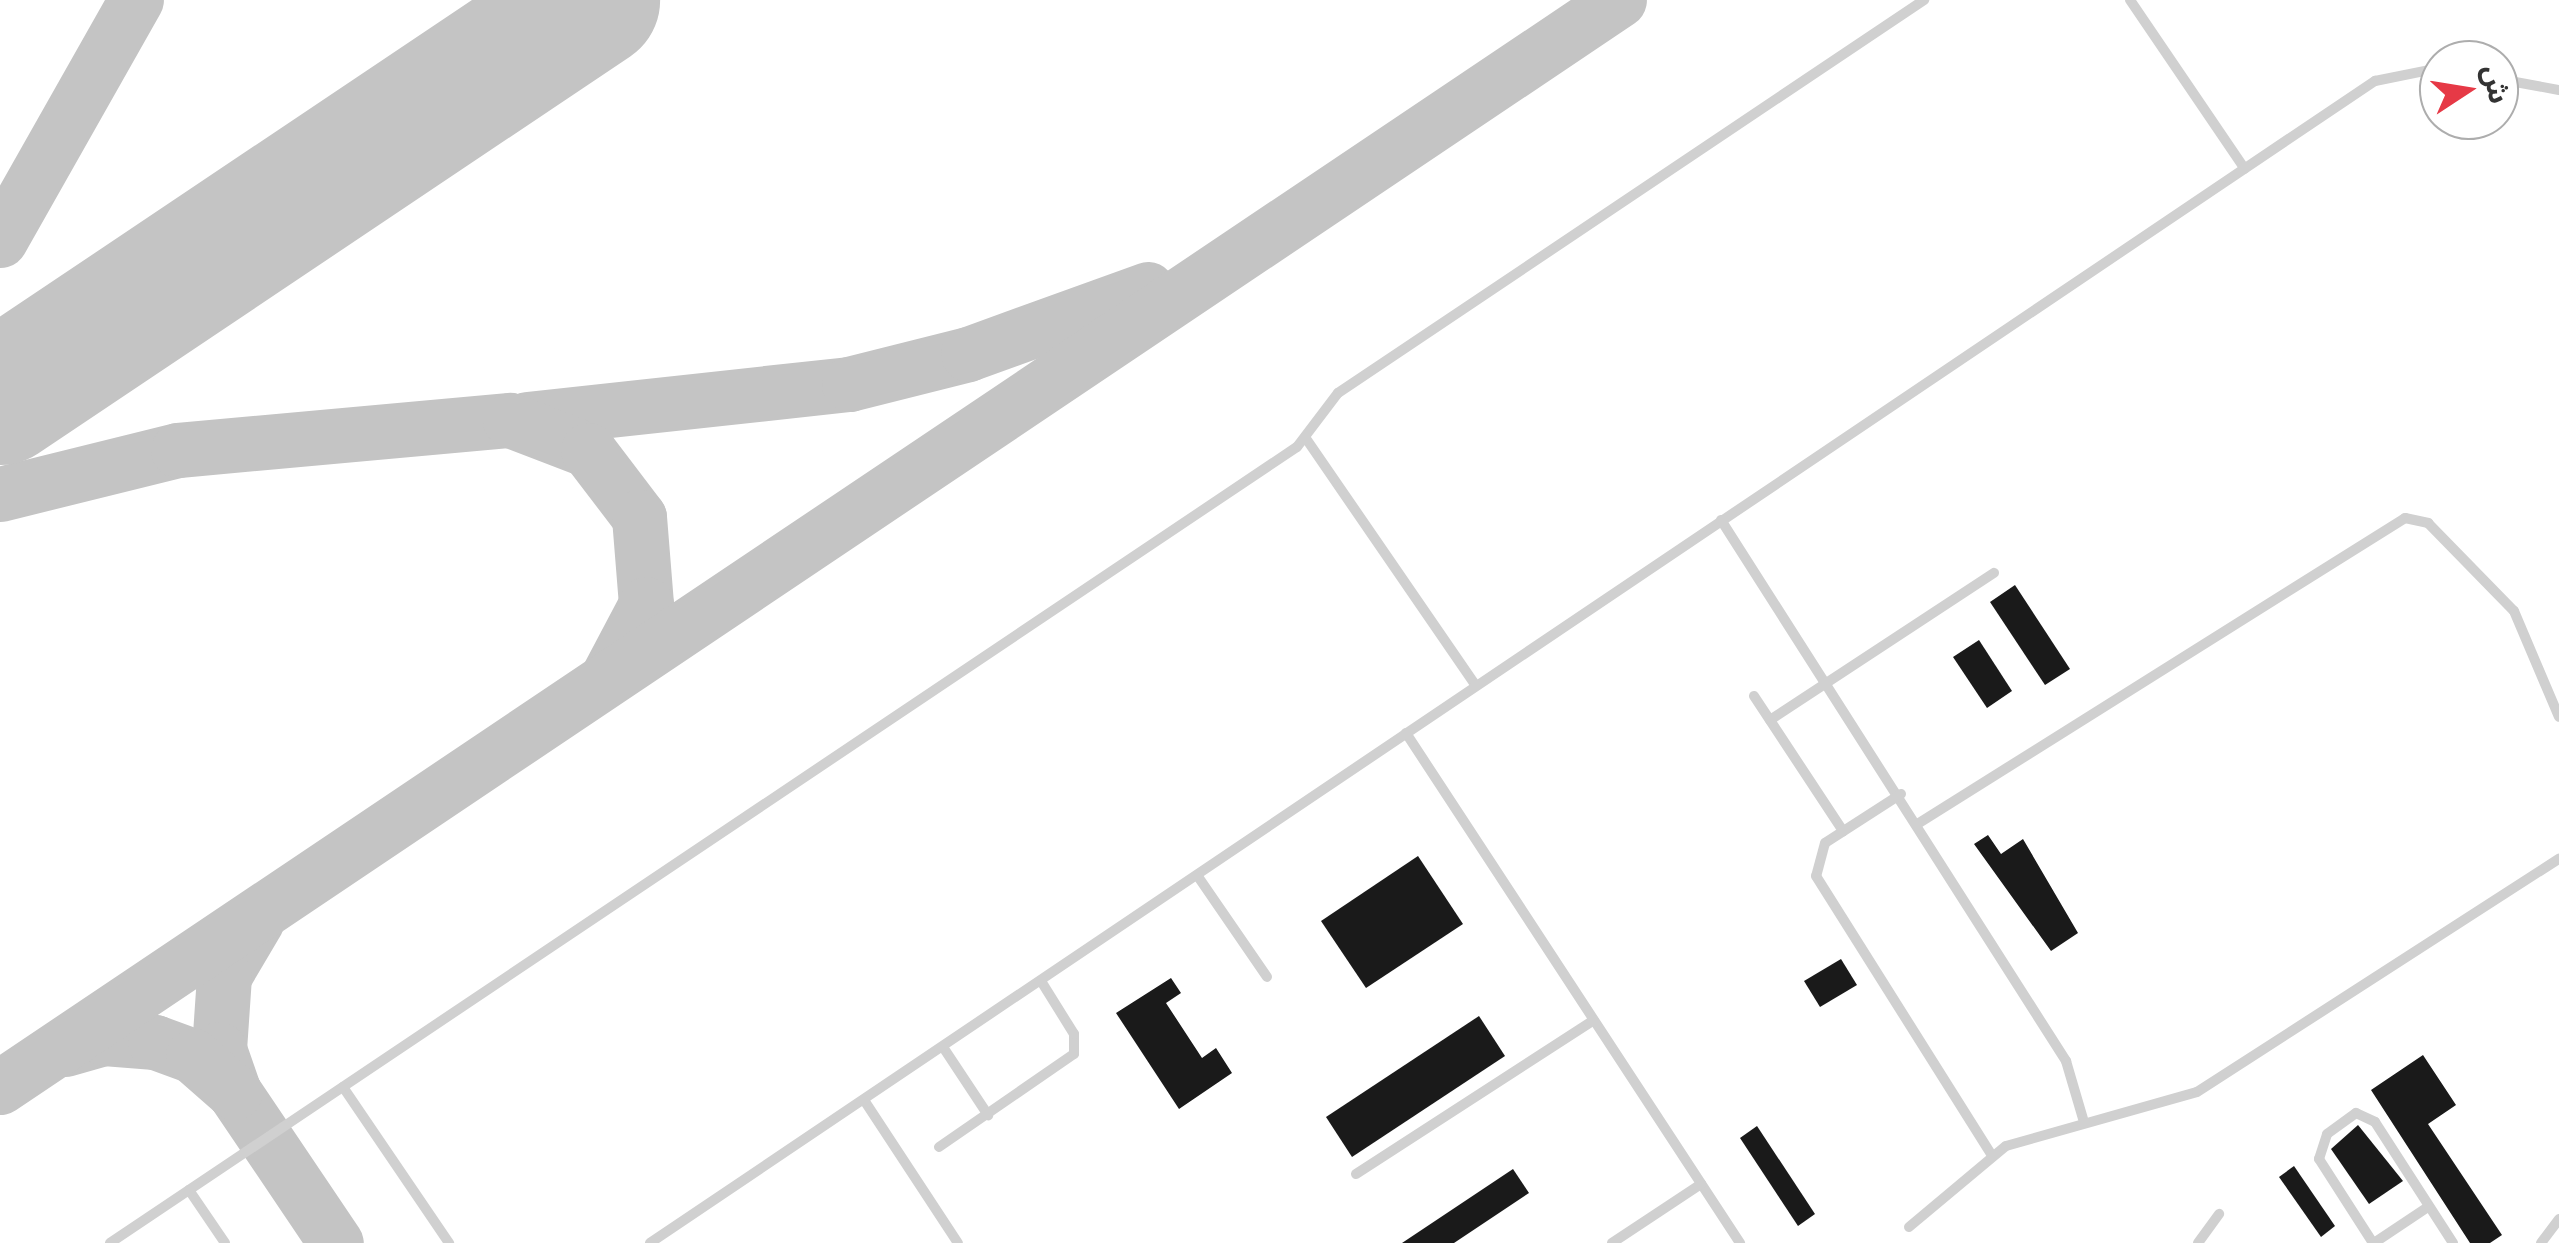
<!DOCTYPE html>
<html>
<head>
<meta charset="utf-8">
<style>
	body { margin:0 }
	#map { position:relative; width:2559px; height:1243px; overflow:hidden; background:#fff; font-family:"Space Grotesk","Noto Sans Arabic",sans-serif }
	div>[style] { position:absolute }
	.taxiway>* { height:55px; margin:-27.5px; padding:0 27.5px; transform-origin:27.5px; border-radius:27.5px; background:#c4c4c4 }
	.runway>* { height:135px; margin:-67.5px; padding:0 67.5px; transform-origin:67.5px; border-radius:67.5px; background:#c4c4c4 }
	.building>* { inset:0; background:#1a1a1a }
	.service>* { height:10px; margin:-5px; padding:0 5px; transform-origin:5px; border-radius:5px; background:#d0d0d0 }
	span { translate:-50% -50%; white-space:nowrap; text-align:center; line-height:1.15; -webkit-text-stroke:10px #fff; paint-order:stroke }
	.north { position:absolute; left:2419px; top:40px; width:100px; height:100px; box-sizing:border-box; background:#fff; border:2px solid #adadad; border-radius:50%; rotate:78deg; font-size:28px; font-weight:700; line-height:40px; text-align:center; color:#333 }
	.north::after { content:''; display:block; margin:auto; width:35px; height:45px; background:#e63946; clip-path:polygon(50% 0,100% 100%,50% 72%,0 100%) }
</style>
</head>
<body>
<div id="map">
	<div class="taxiway">
		<i style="left:0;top:240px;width:276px;rotate:-60.5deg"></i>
		<i style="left:527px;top:419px;width:324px;rotate:-6.2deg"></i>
		<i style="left:849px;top:384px;width:123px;rotate:-14.1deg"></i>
		<i style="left:968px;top:354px;width:191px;rotate:-19.9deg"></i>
		<i style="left:0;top:494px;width:183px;rotate:-13.9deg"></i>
		<i style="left:178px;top:450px;width:333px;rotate:-5.2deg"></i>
		<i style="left:510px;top:420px;width:84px;rotate:21deg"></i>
		<i style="left:588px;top:450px;width:84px;rotate:52.7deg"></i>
		<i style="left:639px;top:517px;width:87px;rotate:85.4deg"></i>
		<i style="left:646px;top:604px;width:81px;rotate:117.8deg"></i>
		<i style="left:257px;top:920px;width:65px;rotate:120.5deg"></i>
		<i style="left:224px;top:976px;width:73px;rotate:93.9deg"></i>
		<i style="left:219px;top:1049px;width:46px;rotate:70.8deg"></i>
		<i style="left:234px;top:1092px;width:182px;rotate:56deg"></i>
		<i style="left:65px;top:1049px;width:41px;rotate:-15.8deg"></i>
		<i style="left:104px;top:1038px;width:51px;rotate:4.5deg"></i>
		<i style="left:155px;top:1042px;width:40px;rotate:20.2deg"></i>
		<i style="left:193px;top:1056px;width:55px;rotate:41.3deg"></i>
		<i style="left:0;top:1087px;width:1950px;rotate:-33.88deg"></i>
	</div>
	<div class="runway">
		<i style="left:0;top:397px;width:713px;rotate:-33.85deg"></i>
	</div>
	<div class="building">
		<i style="clip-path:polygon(2015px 585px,2070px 669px,2045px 685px,1990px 602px)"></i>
		<i style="clip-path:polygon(1979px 640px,2012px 691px,1987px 708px,1953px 657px)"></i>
		<i style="clip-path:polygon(1988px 835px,2001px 854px,2023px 839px,2078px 933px,2051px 951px,1974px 844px)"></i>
		<i style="clip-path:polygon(1418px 856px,1463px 924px,1366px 988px,1321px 921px)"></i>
		<i style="clip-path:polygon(1841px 959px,1857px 985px,1820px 1007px,1804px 981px)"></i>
		<i style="clip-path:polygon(1171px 978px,1181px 993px,1166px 1003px,1202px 1058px,1216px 1048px,1232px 1073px,1179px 1109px,1116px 1013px)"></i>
		<i style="clip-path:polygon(1479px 1016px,1505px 1056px,1352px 1157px,1326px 1117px)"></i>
		<i style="clip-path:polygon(2423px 1055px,2456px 1105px,2428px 1124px,2502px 1235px,2490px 1243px,2470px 1243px,2371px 1090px)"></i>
		<i style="clip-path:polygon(2358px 1125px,2403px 1181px,2369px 1204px,2331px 1149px)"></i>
		<i style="clip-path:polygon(1757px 1126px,1815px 1214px,1798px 1226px,1740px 1138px)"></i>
		<i style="clip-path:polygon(2294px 1166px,2335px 1226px,2321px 1237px,2279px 1177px)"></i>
		<i style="clip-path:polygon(1513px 1169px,1529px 1193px,1454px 1243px,1402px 1243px)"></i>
	</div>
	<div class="service">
		<i style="left:2130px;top:0;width:204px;rotate:55.8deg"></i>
		<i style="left:2499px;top:79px;width:61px;rotate:10.4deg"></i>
		<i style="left:1307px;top:440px;width:298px;rotate:55.5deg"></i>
		<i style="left:1721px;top:520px;width:642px;rotate:57.47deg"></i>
		<i style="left:2066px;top:1061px;width:64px;rotate:73.6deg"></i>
		<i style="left:1754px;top:696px;width:162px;rotate:56.6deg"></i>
		<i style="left:1770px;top:720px;width:268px;rotate:-33.3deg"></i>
		<i style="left:1406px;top:733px;width:610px;rotate:56.78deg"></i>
		<i style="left:1901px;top:794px;width:90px;rotate:147.2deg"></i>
		<i style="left:1825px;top:843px;width:34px;rotate:105deg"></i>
		<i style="left:1816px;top:876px;width:328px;rotate:57.8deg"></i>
		<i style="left:1919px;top:823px;width:574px;rotate:-32.11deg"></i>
		<i style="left:2405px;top:518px;width:24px;rotate:12deg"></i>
		<i style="left:2428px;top:523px;width:123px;rotate:45.7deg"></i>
		<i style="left:2514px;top:611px;width:115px;rotate:67deg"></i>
		<i style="left:1199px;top:878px;width:120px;rotate:55.5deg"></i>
		<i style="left:943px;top:1047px;width:82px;rotate:56.5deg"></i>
		<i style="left:343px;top:1087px;width:189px;rotate:55.8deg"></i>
		<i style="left:864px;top:1100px;width:171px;rotate:56.7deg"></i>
		<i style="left:939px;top:1147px;width:164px;rotate:-34.6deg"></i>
		<i style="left:1074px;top:1054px;width:20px;rotate:-90deg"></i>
		<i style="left:1074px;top:1034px;width:62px;rotate:-121.9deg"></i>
		<i style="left:1356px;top:1174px;width:283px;rotate:-32.9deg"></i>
		<i style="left:189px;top:1190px;width:64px;rotate:55.8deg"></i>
		<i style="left:1909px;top:1227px;width:126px;rotate:-39.9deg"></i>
		<i style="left:2006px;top:1146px;width:198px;rotate:-15.8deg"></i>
		<i style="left:2197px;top:1092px;width:431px;rotate:-32.8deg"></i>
		<i style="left:110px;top:1243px;width:1429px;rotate:-33.85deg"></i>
		<i style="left:1297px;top:447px;width:68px;rotate:-52.8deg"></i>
		<i style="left:1338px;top:393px;width:706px;rotate:-33.85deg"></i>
		<i style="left:650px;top:1243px;width:2080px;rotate:-33.97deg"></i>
		<i style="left:2375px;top:81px;width:65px;rotate:-11.5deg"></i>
		<i style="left:1612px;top:1243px;width:107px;rotate:-33.5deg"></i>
		<i style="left:2198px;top:1243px;width:36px;rotate:-54deg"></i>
		<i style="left:2373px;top:1243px;width:100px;rotate:-122.7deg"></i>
		<i style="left:2319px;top:1159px;width:26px;rotate:-72deg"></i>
		<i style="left:2327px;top:1134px;width:36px;rotate:-36deg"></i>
		<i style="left:2356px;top:1113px;width:21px;rotate:25deg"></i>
		<i style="left:2375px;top:1122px;width:144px;rotate:57.2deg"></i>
		<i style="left:2374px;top:1243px;width:65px;rotate:-33.7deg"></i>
		<i style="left:2541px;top:1243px;width:30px;rotate:-53deg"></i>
	</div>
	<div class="north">ش</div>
</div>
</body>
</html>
